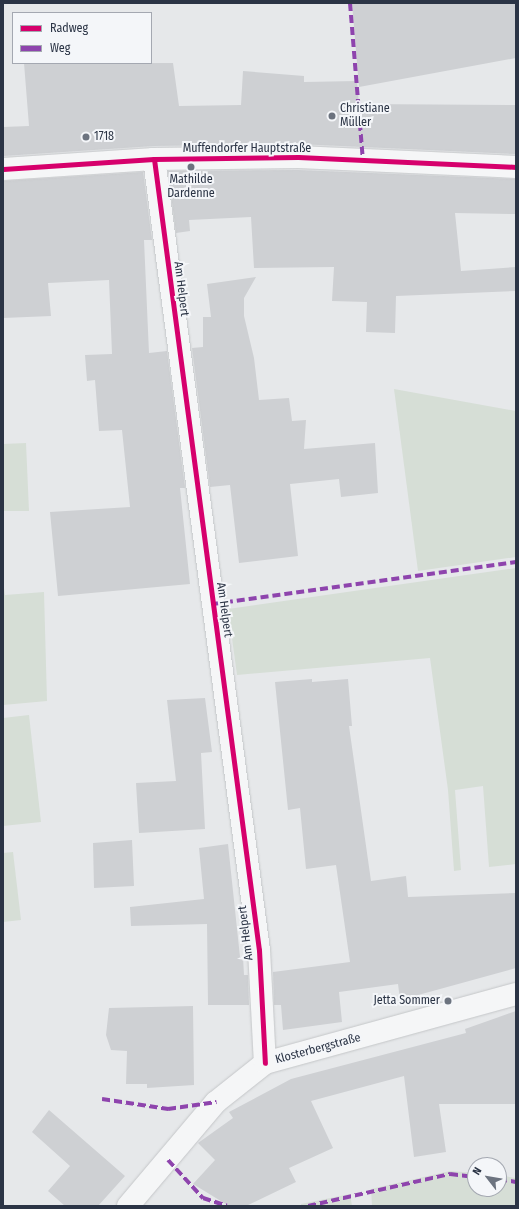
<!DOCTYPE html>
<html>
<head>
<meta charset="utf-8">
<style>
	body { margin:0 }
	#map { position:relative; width:519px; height:1209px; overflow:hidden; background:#e6e8ea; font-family:"Fira Sans Condensed",sans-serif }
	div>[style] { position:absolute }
	.green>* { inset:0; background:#d6ded6 }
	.building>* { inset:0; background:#ced0d3 }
	.roads { filter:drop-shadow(0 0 1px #c4c6c8) drop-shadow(0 0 1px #c4c6c8) }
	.minor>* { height:22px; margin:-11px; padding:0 11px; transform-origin:11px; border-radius:11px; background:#f5f6f7 }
	.quiet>* { height:4px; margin-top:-2px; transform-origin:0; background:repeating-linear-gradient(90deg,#8e44ad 0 8px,transparent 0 12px) }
	.cycleway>* { height:5px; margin:-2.5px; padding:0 2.5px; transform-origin:2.5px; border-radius:2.5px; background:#d6006c }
	.dots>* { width:11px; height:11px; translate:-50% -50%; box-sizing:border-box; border:2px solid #f4f6f9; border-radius:50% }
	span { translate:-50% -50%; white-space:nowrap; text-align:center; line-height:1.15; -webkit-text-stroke:4px #f4f6f9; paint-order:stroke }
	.poi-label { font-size:12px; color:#2b3445 }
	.left { translate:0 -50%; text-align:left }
	.right { translate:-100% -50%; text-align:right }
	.street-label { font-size:12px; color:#2b3445 }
	.frame { position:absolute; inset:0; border:4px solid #2b3445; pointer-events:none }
	.legend { position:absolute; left:12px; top:12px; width:140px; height:52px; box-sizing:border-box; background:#f4f6f9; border:1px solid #a4a8b1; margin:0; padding:5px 7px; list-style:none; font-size:12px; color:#2b3445 }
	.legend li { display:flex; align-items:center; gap:8px; height:20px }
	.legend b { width:20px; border:1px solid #a4a8b1 }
	.north { position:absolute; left:467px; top:1157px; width:40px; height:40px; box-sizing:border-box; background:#f4f6f9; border:1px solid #a4a8b1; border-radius:50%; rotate:301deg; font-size:11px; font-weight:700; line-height:16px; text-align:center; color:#2b3445 }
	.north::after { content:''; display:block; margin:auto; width:14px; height:18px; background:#6c737f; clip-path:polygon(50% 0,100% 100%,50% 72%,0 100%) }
</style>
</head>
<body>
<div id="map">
	<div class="green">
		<i style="clip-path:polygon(394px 389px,516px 411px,516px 557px,418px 571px)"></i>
		<i style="clip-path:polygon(26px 443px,29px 511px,3px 511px,3px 444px)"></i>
		<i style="clip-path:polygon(516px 568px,516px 864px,489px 867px,483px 786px,455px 790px,461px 870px,454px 871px,448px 790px,430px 658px,237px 675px,228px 609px)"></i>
		<i style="clip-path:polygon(3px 581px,5px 595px,44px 592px,47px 701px,3px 705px)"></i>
		<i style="clip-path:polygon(29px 715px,41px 822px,3px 826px,3px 718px)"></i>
		<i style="clip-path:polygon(13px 852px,21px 920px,3px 922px,3px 853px)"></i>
		<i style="clip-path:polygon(450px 1171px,475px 1173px,475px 1189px,499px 1189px,499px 1175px,515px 1178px,515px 1206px,372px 1206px,371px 1189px)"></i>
		<i style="clip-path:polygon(350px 1194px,352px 1206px,301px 1206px,301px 1204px)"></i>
	</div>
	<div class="building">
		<i style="clip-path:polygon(352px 3px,516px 3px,516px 58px,359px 87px)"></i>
		<i style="clip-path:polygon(24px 63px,173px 63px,179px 106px,241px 105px,243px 71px,304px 76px,304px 82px,357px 81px,359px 104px,516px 105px,516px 154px,298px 144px,154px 146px,3px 156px,3px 127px,29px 126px)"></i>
		<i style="clip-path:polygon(298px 170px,516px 179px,515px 214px,455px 213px,461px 271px,516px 267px,516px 291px,396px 296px,395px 333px,366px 332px,367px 302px,332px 301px,334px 267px,254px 268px,251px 217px,189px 220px,190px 231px,176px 233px,168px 171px)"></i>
		<i style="clip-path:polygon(143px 172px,152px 240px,144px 240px,149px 353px,167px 351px,185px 488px,180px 488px,190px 584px,58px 596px,50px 512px,130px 507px,122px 430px,99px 431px,95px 380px,87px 381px,85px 355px,112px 354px,109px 280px,48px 283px,51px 316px,3px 318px,3px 181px)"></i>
		<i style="clip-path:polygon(256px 277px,244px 298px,244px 316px,254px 358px,259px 400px,289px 398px,292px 421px,306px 420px,304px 449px,375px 443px,378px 493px,341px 497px,339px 479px,290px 484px,298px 556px,239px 563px,230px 485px,210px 487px,192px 348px,203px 347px,203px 317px,211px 317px,207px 284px)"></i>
		<i style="clip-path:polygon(312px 679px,312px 682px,348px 679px,352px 726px,349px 726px,371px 881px,406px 876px,408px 897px,516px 893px,516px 968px,400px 1000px,398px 984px,339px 992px,342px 1022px,283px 1030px,281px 1005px,274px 1005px,273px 972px,350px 962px,336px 865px,306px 869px,300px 808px,288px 810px,275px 682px)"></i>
		<i style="clip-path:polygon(205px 698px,212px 752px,201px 753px,205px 829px,139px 833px,136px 783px,176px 781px,167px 700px)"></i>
		<i style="clip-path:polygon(132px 840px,134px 886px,94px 888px,93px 843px)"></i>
		<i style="clip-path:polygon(228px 844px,240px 957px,243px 957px,244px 975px,248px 975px,249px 1005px,208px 1005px,207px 924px,131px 926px,130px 907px,204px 899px,199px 848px)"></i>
		<i style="clip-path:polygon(193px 1006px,194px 1085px,147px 1088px,147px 1084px,126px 1084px,127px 1051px,111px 1050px,106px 1035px,109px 1008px)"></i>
		<i style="clip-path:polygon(516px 1011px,516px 1104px,439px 1104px,446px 1152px,414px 1157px,404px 1076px,311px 1101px,333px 1148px,289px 1168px,296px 1182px,246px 1206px,229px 1206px,193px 1184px,215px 1160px,198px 1143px,233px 1118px,229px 1112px,291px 1079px,466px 1033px,465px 1029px)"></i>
		<i style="clip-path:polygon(49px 1110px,125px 1176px,98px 1206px,65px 1206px,48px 1191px,70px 1166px,32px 1132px)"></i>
	</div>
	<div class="roads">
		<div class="minor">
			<i style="left:154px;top:159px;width:798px;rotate:82.44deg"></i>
			<i style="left:259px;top:950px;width:113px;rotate:87deg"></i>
			<i style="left:3px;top:169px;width:151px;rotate:-3.8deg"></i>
			<i style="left:154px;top:159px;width:144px;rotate:-0.8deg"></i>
			<i style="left:298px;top:157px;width:218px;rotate:2.6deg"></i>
			<i style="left:128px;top:1206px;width:136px;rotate:-49.8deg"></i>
			<i style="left:216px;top:1102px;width:63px;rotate:-38.5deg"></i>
			<i style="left:265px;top:1063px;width:260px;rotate:-15.4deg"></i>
		</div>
	</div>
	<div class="quiet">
		<i style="left:350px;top:3px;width:159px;rotate:85.3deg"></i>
		<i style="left:213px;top:604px;width:306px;rotate:-7.9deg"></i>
		<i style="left:102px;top:1099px;width:67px;rotate:8.6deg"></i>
		<i style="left:168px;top:1109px;width:49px;rotate:-8.3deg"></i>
		<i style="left:168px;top:1160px;width:52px;rotate:47.4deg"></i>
		<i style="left:203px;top:1198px;width:25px;rotate:18deg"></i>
		<i style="left:499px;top:1179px;width:17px;rotate:10deg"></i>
		<i style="left:308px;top:1206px;width:146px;rotate:-12.7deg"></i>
		<i style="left:450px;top:1174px;width:25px;rotate:7deg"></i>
	</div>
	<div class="cycleway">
		<i style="left:154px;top:159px;width:798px;rotate:82.44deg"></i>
		<i style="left:259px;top:950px;width:113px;rotate:87deg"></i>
		<i style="left:3px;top:169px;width:151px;rotate:-3.8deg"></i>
		<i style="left:154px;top:159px;width:144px;rotate:-0.8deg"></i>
		<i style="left:298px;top:157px;width:218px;rotate:2.6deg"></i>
	</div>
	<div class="dots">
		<i style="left:332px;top:116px;background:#6c737f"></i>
		<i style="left:86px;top:137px;background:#6c737f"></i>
		<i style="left:191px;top:167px;background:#6c737f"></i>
		<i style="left:448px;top:1001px;background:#6c737f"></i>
	</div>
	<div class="poi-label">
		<span class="left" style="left:340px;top:116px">Christiane<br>Müller</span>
		<span class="left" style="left:94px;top:137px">1718</span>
		<span style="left:191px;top:187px">Mathilde<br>Dardenne</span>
		<span class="right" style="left:440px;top:1001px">Jetta Sommer</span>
	</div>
	<div class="street-label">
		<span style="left:247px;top:149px">Muffendorfer Hauptstraße</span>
		<span style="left:181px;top:289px;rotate:83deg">Am Helpert</span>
		<span style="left:224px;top:610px;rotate:82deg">Am Helpert</span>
		<span style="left:246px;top:933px;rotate:-97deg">Am Helpert</span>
		<span style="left:318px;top:1049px;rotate:-15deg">Klosterbergstraße</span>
	</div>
	<div class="frame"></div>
	<ul class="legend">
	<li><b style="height:5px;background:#d6006c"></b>Radweg</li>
	<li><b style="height:5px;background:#8e44ad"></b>Weg</li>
	</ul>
	<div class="north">N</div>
</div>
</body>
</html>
